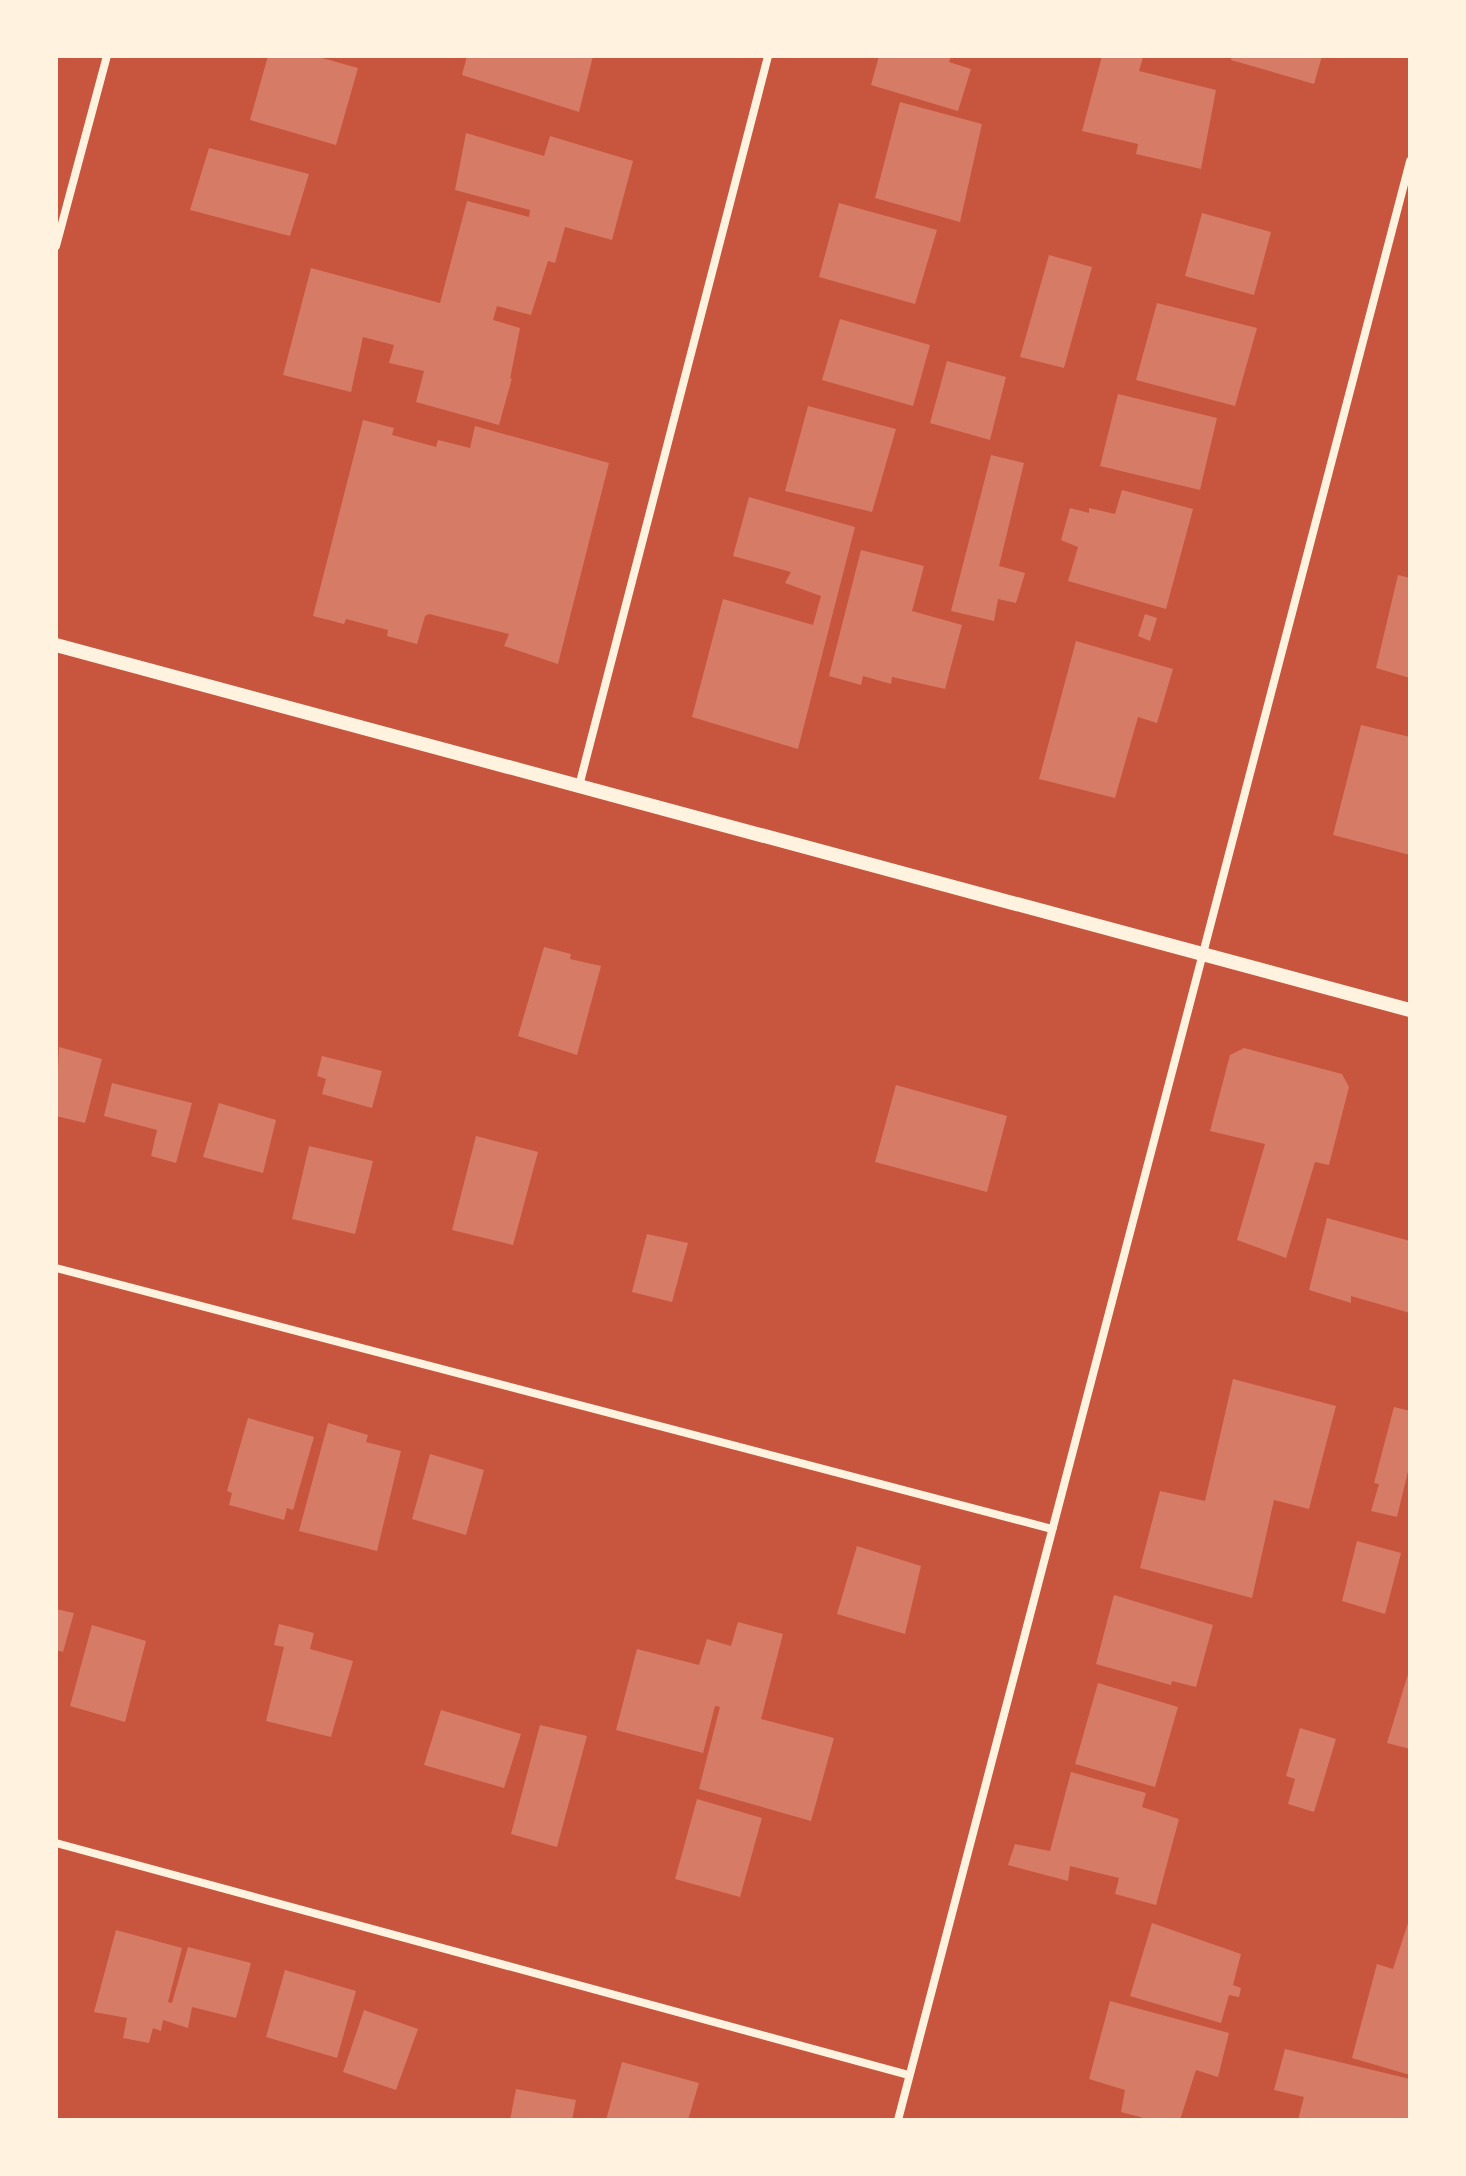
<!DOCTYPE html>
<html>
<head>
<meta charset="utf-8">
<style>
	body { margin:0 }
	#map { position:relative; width:1466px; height:2176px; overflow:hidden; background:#c8553d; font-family:Roboto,sans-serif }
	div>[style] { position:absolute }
	.building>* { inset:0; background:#d67c66 }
	.minor>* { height:8px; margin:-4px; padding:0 4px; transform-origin:4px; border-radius:4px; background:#fff3e0 }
	.tertiary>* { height:14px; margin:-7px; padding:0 7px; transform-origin:7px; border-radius:7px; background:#fff3e0 }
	span { translate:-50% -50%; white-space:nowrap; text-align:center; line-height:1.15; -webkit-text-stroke:7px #fff3e0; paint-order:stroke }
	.frame { position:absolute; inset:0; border:58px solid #fff3e0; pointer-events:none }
</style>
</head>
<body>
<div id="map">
	<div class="building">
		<i style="clip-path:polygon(268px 56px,315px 56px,358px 68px,336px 145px,250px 120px)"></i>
		<i style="clip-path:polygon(467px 56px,593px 56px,579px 112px,462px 75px)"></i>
		<i style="clip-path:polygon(879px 56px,951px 56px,949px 62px,971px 69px,958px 111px,871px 85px)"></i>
		<i style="clip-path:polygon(1102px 56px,1143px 57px,1139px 71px,1216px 90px,1201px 169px,1136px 154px,1138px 144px,1082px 131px)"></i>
		<i style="clip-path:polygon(1232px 56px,1322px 56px,1314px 84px,1231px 60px)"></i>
		<i style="clip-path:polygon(900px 102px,982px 124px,960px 222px,875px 198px)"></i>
		<i style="clip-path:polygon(466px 133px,544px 156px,550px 136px,633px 161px,612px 240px,565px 227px,555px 263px,548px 261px,531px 315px,497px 306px,493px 320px,520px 328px,510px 379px,512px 378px,499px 425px,416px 402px,424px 371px,389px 363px,394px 345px,363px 337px,351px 392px,283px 375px,311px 268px,440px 303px,467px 201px,529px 217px,530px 210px,455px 190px)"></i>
		<i style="clip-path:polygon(209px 148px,309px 174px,290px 236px,190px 210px)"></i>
		<i style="clip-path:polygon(839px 203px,937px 230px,915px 304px,819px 277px)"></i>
		<i style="clip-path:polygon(1202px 213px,1271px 232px,1254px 295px,1185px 276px)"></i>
		<i style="clip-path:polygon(1049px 255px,1092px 267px,1064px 368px,1020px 357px)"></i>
		<i style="clip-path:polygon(1157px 303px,1257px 328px,1235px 406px,1136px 380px)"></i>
		<i style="clip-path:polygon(840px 319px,930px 345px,913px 406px,822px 380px)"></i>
		<i style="clip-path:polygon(947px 361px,1006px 377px,990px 440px,930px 423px)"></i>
		<i style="clip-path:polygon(1118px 394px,1217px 418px,1200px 490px,1100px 466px)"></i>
		<i style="clip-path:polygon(808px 406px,896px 429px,872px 512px,785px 491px)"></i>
		<i style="clip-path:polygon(363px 420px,394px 428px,392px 435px,436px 447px,438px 440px,470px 448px,475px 426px,609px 463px,558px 664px,504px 646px,509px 634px,429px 614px,425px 616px,417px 644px,387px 636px,388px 630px,346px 619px,344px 624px,313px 616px)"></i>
		<i style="clip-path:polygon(991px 455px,1024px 463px,999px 566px,1025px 573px,1016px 603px,998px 599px,994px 621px,951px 611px)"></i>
		<i style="clip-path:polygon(1122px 490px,1193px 509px,1166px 609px,1068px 581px,1078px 547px,1061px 540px,1070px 508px,1089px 513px,1089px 508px,1115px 514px)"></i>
		<i style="clip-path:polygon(749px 497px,855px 527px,798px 749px,692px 717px,723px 599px,813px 625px,821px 596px,785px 583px,791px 572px,733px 556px)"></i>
		<i style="clip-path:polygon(861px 550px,924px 566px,912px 611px,962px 625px,945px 689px,892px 677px,891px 684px,863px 676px,861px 685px,829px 676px)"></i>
		<i style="clip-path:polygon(1398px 575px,1410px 578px,1410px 678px,1376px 668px)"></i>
		<i style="clip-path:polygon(1145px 614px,1157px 618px,1150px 641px,1138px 636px)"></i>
		<i style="clip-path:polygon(1076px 641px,1173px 669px,1157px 723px,1138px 717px,1115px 798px,1039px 779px)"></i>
		<i style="clip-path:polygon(1361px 725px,1410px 737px,1410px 855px,1333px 835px)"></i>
		<i style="clip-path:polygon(544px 947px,571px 954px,570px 959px,601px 966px,577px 1055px,518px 1036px)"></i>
		<i style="clip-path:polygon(59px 1047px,102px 1059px,85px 1123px,56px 1116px)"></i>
		<i style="clip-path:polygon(1244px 1048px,1342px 1074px,1349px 1087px,1329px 1165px,1315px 1162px,1286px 1258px,1237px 1240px,1265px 1144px,1210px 1131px,1230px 1055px)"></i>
		<i style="clip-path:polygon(322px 1056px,382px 1071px,372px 1108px,322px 1094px,326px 1079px,317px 1076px)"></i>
		<i style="clip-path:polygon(112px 1083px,192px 1103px,176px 1163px,151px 1156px,157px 1130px,104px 1116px)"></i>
		<i style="clip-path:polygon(896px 1085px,1007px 1116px,987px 1192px,875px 1162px)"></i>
		<i style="clip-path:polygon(219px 1103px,276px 1120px,263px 1173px,203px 1157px)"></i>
		<i style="clip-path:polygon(476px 1136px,538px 1152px,513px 1245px,452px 1230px)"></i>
		<i style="clip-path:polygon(309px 1146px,373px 1161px,355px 1234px,292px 1219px)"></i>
		<i style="clip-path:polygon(1327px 1218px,1410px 1241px,1410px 1313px,1351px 1296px,1351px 1303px,1309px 1290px)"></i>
		<i style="clip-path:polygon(647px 1234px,688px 1243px,672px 1302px,632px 1292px)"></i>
		<i style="clip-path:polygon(1233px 1379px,1336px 1406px,1309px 1509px,1274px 1500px,1252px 1598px,1140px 1568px,1160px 1491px,1205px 1501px)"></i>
		<i style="clip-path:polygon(1394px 1407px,1410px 1411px,1410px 1463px,1397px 1517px,1371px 1511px,1379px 1484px,1374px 1483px)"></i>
		<i style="clip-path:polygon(248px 1418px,314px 1437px,293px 1510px,287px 1508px,284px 1520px,229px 1505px,232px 1493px,227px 1491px)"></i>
		<i style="clip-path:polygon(328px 1423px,368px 1435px,366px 1442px,401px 1451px,377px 1551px,299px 1531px)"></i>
		<i style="clip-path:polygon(430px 1454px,484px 1470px,466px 1535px,412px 1519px)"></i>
		<i style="clip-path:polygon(1357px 1541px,1401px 1553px,1385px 1614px,1342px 1601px)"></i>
		<i style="clip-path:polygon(857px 1546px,921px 1566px,905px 1634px,837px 1614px)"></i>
		<i style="clip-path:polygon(1114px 1595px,1213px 1625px,1196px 1687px,1172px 1681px,1171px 1685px,1096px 1664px)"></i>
		<i style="clip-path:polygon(56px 1609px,74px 1613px,63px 1652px,56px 1650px)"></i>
		<i style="clip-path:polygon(738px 1622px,783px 1634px,761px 1719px,834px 1738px,811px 1821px,699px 1789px,720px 1707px,715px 1706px,703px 1753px,616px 1730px,637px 1649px,699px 1665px,707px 1639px,731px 1646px)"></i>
		<i style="clip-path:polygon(279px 1624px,314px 1633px,310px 1649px,353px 1661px,331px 1737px,266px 1721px,284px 1647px,274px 1645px)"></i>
		<i style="clip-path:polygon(92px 1625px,146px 1641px,125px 1722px,70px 1706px)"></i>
		<i style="clip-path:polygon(1409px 1671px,1410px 1672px,1410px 1749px,1387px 1743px)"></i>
		<i style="clip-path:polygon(1098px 1683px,1178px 1707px,1155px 1787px,1075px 1764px)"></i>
		<i style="clip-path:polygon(441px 1710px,521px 1734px,504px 1788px,424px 1765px)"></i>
		<i style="clip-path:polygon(540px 1725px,587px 1736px,557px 1847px,511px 1834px)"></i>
		<i style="clip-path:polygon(1300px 1728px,1336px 1739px,1314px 1812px,1288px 1804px,1295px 1779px,1286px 1776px)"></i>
		<i style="clip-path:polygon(1071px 1772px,1146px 1793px,1142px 1807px,1179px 1819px,1156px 1905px,1115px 1894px,1119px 1878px,1070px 1866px,1068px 1881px,1008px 1865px,1015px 1844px,1050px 1851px)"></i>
		<i style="clip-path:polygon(697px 1799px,762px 1818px,740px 1897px,675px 1879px)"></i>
		<i style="clip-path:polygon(1410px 1917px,1410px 2075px,1352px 2058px,1377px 1964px,1393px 1969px)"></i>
		<i style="clip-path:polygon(1152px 1923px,1241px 1954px,1233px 1985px,1241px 1988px,1239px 1997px,1229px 1995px,1221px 2023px,1130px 1996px)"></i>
		<i style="clip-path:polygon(116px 1930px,182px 1948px,168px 2002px,172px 2003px,188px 1947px,251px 1963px,236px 2018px,192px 2007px,188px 2028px,163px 2020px,161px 2031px,153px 2028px,149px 2043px,123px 2038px,127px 2018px,94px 2012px)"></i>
		<i style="clip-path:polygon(285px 1970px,356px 1991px,337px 2058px,266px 2037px)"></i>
		<i style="clip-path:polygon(1110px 2001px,1229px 2033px,1218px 2077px,1196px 2070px,1180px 2120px,1151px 2120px,1121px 2112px,1125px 2090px,1089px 2079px)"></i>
		<i style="clip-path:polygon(364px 2010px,418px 2029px,396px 2090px,343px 2072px)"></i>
		<i style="clip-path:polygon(1285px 2049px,1410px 2079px,1410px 2120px,1298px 2120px,1304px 2097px,1274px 2090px)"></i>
		<i style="clip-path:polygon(622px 2062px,699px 2083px,688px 2120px,606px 2120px)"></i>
		<i style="clip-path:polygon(516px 2089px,576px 2100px,572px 2120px,510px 2120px)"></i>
	</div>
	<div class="minor">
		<i style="left:56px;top:246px;width:197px;rotate:-75deg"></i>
		<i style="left:579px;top:786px;width:754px;rotate:-75.48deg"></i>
		<i style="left:56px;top:1268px;width:1030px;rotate:14.68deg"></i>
		<i style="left:56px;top:1843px;width:884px;rotate:15.22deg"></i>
		<i style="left:898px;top:2120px;width:2025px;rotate:-75.35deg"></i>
	</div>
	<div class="tertiary">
		<i style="left:56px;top:645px;width:1402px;rotate:15.09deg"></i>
	</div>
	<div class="frame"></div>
</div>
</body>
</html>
